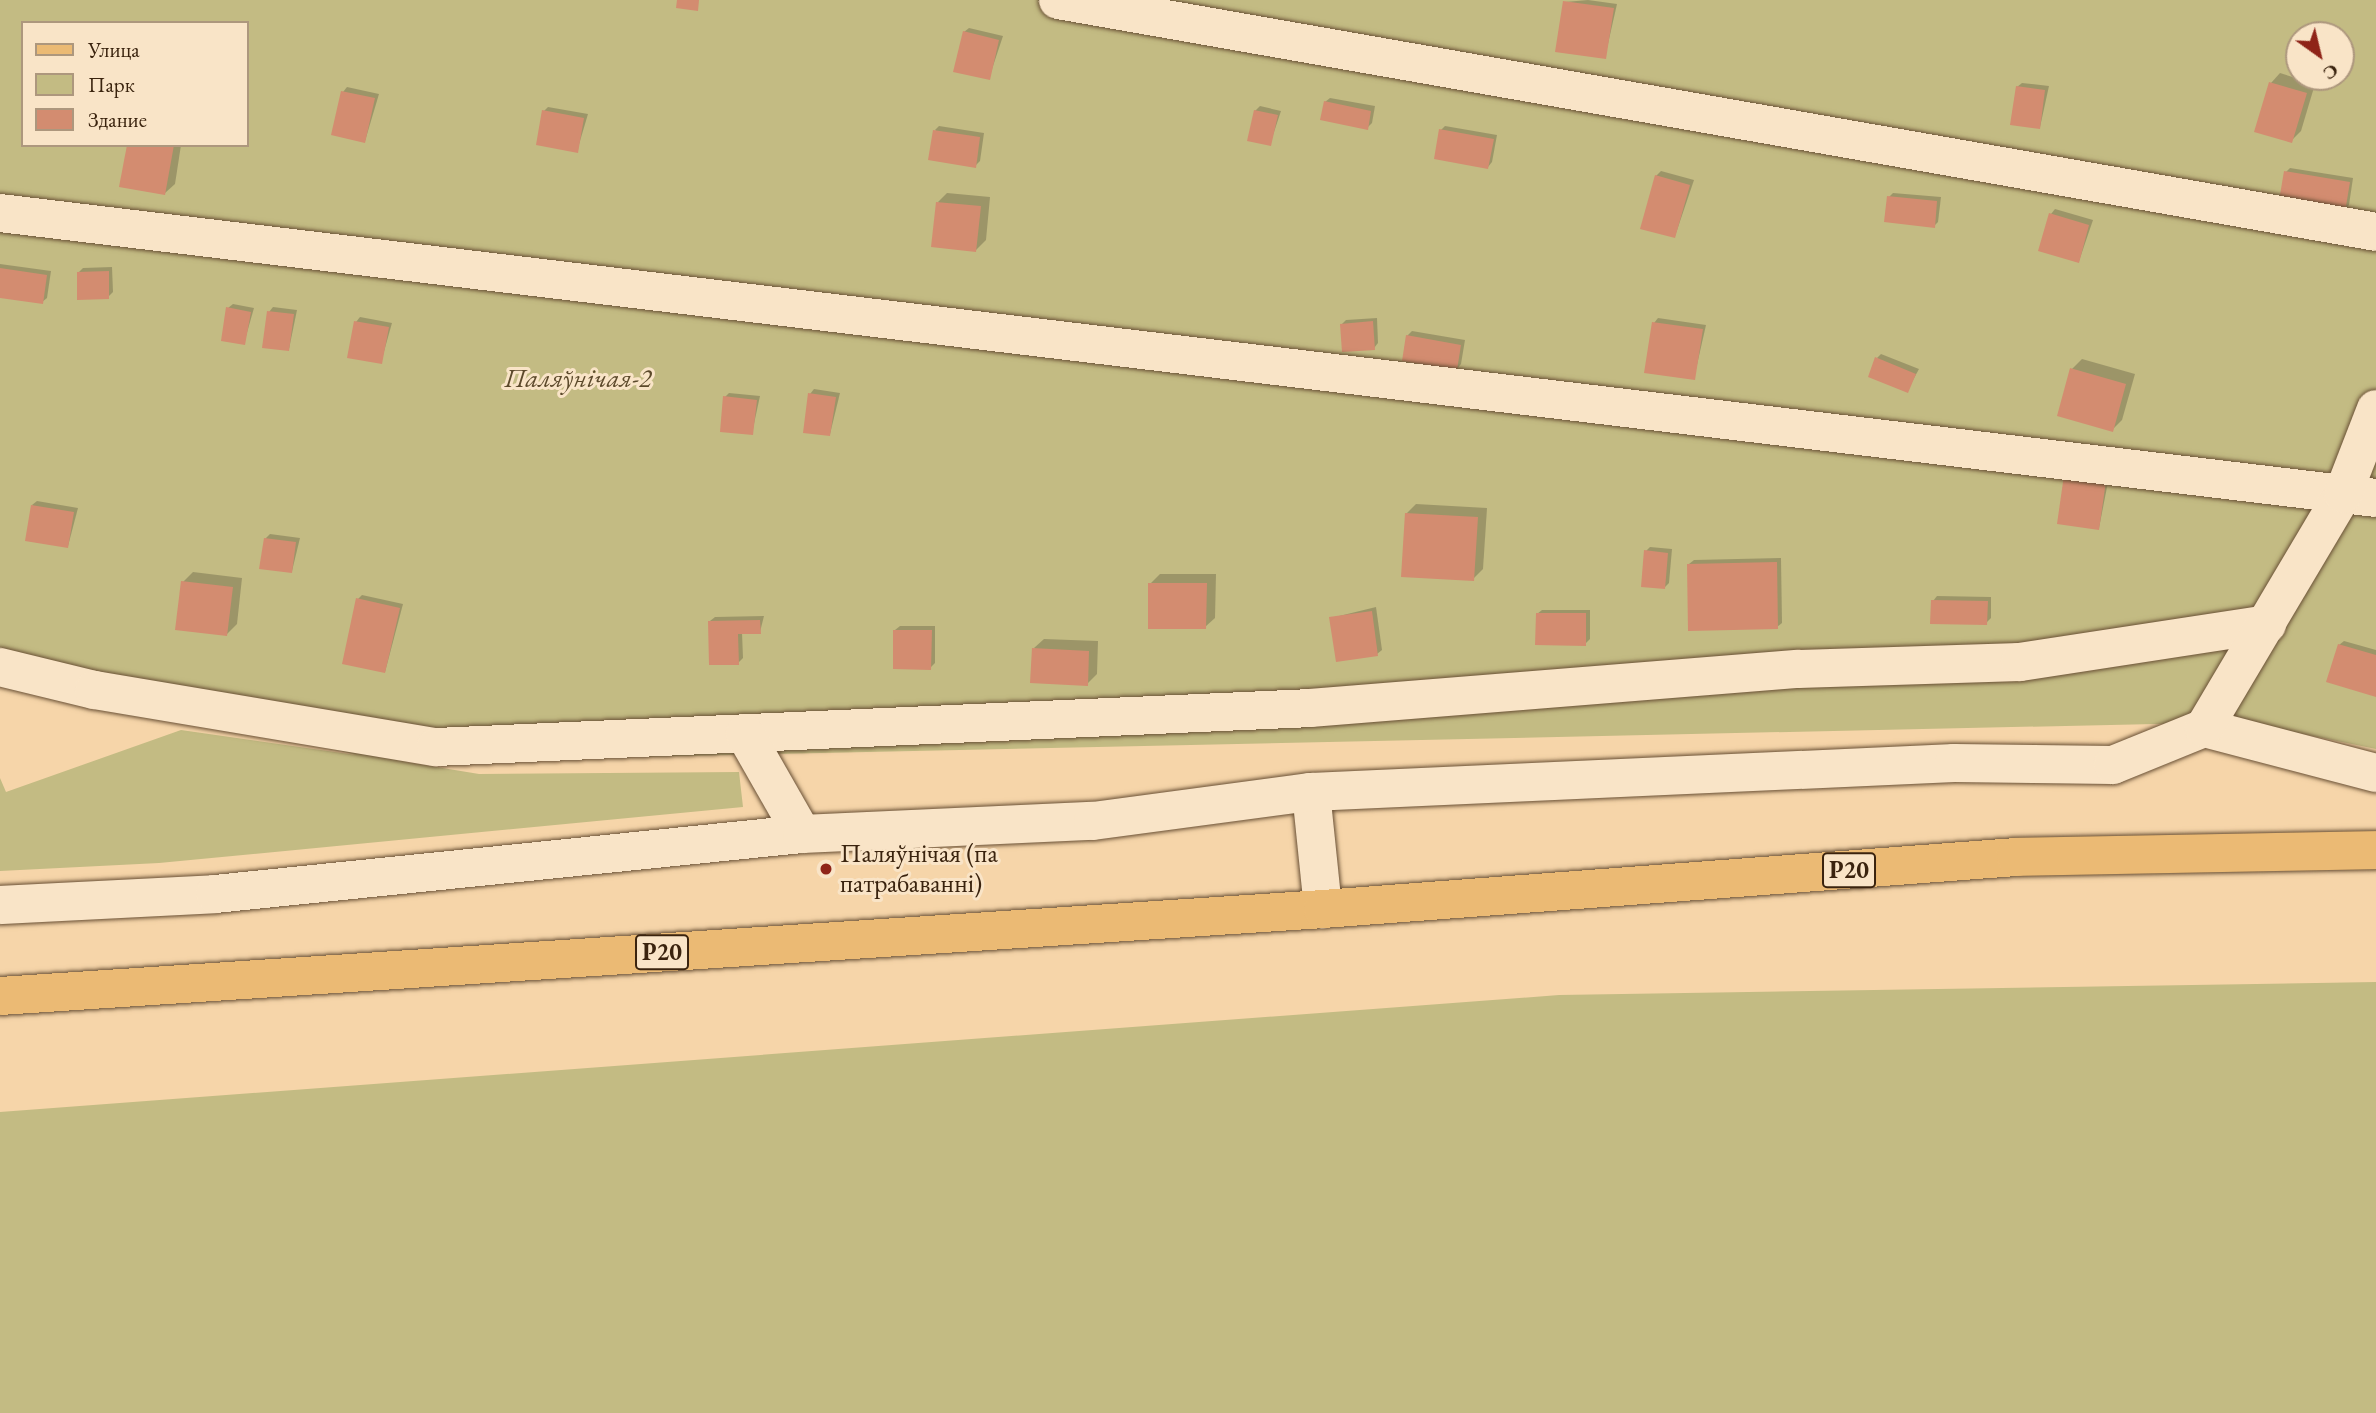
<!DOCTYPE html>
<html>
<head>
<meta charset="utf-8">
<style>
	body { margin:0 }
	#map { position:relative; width:2376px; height:1413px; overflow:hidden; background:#f6d5a9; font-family:"EB Garamond",serif }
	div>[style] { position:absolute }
	.green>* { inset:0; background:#c3bb83 }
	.shadow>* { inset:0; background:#0003 }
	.building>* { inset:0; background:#d38c70 }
	.roads { filter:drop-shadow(0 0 2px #695035) drop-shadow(0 0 2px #695035) }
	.minor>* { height:38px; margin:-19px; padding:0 19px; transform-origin:19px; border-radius:19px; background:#f9e4c7 }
	.major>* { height:38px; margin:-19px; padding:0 19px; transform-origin:19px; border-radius:19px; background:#ebba74 }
	.dots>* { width:19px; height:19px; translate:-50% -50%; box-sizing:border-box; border:4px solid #f9e4c7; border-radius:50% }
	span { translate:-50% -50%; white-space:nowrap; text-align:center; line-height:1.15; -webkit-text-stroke:6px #f9e4c7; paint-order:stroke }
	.shield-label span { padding:2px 5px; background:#f9e4c7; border:2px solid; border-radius:5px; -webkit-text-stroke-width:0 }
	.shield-label { font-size:24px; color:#3a230e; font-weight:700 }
	.park-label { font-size:26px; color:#5c492b; font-style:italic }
	.poi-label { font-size:26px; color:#3a230e }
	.left { translate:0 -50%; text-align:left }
	.legend { position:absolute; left:21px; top:21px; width:228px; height:126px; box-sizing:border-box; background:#f9e4c7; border:2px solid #ad977d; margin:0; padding:9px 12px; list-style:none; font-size:21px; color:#3a230e }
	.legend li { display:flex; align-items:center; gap:14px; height:35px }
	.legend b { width:35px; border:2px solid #ad977d }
	.north { position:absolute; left:2285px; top:21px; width:70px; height:70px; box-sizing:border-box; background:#f9e4c7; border:2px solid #ad977d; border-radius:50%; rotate:146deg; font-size:19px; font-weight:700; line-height:28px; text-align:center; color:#3a230e }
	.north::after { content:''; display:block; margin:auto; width:24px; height:32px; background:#8f2418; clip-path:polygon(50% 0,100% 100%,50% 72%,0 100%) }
</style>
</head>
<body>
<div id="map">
	<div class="green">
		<i style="clip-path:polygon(evenodd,0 0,2376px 0,2376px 749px,2245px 722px,406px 762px,479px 774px,739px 772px,743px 807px,159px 863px,0 871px,0 778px,6px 792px,181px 730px,356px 755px,0 659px,0 0,23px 23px,247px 23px,247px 145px,23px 145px,23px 23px,0 0,2299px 35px,2341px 35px,2341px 77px,2299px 77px,2299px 35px)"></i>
		<i style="clip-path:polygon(2376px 982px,2376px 1413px,0 1413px,0 1112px,1559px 995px)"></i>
	</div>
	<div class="shadow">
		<i style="clip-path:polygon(1588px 0,1617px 4px,1605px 57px,1565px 2px)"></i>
		<i style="clip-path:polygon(969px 28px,1003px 36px,989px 78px,964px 32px)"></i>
		<i style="clip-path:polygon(2280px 73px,2315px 84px,2301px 131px,2291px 141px,2271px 83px)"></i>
		<i style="clip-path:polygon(2022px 83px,2049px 86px,2040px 127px,2017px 87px)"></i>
		<i style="clip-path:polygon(347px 87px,379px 94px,365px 141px,343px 92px)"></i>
		<i style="clip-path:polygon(1330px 98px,1375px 106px,1372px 123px,1367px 128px,1325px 102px)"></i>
		<i style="clip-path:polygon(1260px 106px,1281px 111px,1270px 144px,1255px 111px)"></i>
		<i style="clip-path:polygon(548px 107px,588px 114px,577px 151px,544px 111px)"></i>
		<i style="clip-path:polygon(939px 126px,984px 133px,980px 161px,975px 166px,935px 130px)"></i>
		<i style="clip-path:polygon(1445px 126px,1497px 135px,1492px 162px,1488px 167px,1441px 130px)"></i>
		<i style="clip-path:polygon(128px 145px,181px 145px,175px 184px,165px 193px)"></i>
		<i style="clip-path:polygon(2290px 168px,2353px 178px,2349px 205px,2344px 210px,2286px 172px)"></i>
		<i style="clip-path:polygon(1661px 171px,1694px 180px,1675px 236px,1656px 176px)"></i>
		<i style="clip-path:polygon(947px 193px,990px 197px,986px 240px,976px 250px,938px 202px)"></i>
		<i style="clip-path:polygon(1893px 193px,1941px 197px,1938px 222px,1934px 226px,1889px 197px)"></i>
		<i style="clip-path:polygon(2055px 209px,2093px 220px,2079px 261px,2051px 214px)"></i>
		<i style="clip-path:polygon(0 264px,51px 271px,47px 298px,42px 302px,0 296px)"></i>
		<i style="clip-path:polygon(112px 267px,113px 292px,108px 297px,78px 273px,83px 268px)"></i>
		<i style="clip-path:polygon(233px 304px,254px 308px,244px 343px,228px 308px)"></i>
		<i style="clip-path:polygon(273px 307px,297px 310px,289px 349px,269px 312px)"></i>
		<i style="clip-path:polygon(360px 317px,392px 323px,381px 362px,356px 322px)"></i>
		<i style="clip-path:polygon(1377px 318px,1378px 343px,1374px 348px,1342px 324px,1346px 320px)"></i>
		<i style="clip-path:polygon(1658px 318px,1706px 325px,1694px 378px,1654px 323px)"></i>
		<i style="clip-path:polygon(1412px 331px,1465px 340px,1461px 364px,1457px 369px,1407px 336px)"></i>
		<i style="clip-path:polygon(1881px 354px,1919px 369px,1907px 391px,1877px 358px)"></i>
		<i style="clip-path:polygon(2082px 359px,2135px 374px,2122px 420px,2112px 430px,2072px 369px)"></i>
		<i style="clip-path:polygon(814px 389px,840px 393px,830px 434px,810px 394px)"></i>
		<i style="clip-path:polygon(729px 393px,760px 396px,752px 433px,725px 397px)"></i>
		<i style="clip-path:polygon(2109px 477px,2099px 528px,2059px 522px)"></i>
		<i style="clip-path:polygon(37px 501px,78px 508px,68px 546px,32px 505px)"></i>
		<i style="clip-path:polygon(1416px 504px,1487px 508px,1483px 569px,1473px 579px,1406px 514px)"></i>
		<i style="clip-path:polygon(270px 534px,300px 538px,292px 571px,265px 539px)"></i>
		<i style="clip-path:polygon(1650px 547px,1672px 549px,1669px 583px,1665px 587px,1646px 551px)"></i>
		<i style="clip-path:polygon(1781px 558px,1782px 623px,1777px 627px,1689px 564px,1694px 560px)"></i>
		<i style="clip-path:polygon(193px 572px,242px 578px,237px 624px,227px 634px,183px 582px)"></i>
		<i style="clip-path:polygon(1160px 574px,1216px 574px,1215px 618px,1205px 627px,1150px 584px)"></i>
		<i style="clip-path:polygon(362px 595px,403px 604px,385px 672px,358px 599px)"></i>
		<i style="clip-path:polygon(1937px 596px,1991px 597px,1991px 618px,1986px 623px,1933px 601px)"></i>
		<i style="clip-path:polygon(1376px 607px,1382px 650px,1377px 654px,1331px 618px)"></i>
		<i style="clip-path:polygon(1542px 610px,1590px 610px,1590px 639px,1585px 644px,1537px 614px)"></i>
		<i style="clip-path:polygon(764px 616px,760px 632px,742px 632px,743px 658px,738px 663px,710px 621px,715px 617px)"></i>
		<i style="clip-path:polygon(900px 626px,935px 626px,935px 663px,930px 668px,895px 630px)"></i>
		<i style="clip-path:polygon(1044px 639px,1098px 641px,1097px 674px,1087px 684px,1034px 648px)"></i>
		<i style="clip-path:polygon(2344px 641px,2376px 650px,2376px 695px,2339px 645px)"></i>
	</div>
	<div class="building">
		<i style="clip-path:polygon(677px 0,699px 0,698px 11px,676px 8px)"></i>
		<i style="clip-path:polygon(1563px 1px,1614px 8px,1606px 59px,1555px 52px)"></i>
		<i style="clip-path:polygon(963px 31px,999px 40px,990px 80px,953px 72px)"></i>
		<i style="clip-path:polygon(2269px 82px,2307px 93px,2292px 143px,2254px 132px)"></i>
		<i style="clip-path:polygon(2016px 86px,2045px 90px,2040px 129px,2010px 125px)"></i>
		<i style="clip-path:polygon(341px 91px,375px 98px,365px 143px,331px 135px)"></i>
		<i style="clip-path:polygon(1324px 101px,1371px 111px,1368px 130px,1320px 120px)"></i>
		<i style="clip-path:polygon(542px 110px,584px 118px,578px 153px,536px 145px)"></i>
		<i style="clip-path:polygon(1254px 110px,1278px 115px,1271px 146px,1247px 141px)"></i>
		<i style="clip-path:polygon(1439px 129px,1494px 139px,1488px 169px,1434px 159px)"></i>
		<i style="clip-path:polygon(933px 130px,980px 137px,976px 168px,928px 160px)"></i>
		<i style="clip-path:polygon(127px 145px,174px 145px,165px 195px,119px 187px)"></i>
		<i style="clip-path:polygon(2284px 171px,2350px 182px,2345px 212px,2279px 201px)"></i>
		<i style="clip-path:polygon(1655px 175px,1690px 185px,1675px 238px,1640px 229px)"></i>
		<i style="clip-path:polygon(1887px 196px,1937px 201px,1935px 228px,1884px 222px)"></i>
		<i style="clip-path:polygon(936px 202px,981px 206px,976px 252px,931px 247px)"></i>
		<i style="clip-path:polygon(2049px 213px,2089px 225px,2079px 263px,2038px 251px)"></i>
		<i style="clip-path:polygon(0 268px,47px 275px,43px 304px,0 298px)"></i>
		<i style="clip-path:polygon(109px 271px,109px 299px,77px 300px,77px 272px)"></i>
		<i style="clip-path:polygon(226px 307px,251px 312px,245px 345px,221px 341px)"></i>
		<i style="clip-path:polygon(267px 311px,294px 314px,289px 351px,262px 348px)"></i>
		<i style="clip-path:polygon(354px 321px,389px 327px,382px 364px,347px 358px)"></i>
		<i style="clip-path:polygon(1373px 321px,1375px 350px,1342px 352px,1340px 324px)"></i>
		<i style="clip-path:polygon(1652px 322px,1703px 329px,1695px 380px,1644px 373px)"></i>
		<i style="clip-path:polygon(1406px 335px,1461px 345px,1457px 370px,1402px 361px)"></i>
		<i style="clip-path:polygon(1875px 357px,1916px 374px,1908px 393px,1868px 377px)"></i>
		<i style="clip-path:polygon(2070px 368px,2126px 384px,2113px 432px,2057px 416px)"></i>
		<i style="clip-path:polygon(808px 393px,836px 397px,830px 436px,803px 433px)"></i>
		<i style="clip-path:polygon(723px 396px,757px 400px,753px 435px,720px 432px)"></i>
		<i style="clip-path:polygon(2064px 475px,2106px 481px,2099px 530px,2057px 524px)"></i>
		<i style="clip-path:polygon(31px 505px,74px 512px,68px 548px,25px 541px)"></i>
		<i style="clip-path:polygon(1405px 513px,1478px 517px,1474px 581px,1401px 577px)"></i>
		<i style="clip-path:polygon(264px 538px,296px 542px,292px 573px,259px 569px)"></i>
		<i style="clip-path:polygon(1644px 550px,1668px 553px,1665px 589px,1641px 587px)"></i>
		<i style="clip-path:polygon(1777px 562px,1778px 629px,1688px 631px,1687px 564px)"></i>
		<i style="clip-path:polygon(181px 581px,233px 587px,227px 636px,175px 630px)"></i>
		<i style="clip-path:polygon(1148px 583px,1207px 583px,1206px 629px,1148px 629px)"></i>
		<i style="clip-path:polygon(356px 598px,400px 608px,385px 673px,342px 664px)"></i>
		<i style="clip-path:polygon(1931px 600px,1988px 601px,1987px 625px,1930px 624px)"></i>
		<i style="clip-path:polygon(1372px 611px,1378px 656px,1336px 662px,1329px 617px)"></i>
		<i style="clip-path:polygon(1536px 613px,1586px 613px,1586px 646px,1535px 645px)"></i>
		<i style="clip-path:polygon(760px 620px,761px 634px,738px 634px,739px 665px,709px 665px,708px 621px)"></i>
		<i style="clip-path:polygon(893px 630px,932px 630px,931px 670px,893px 669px)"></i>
		<i style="clip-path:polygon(2338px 644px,2376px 655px,2376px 697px,2326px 682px)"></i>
		<i style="clip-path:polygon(1032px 648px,1089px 651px,1088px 686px,1030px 683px)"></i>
	</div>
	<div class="roads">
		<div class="minor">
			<i style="left:1058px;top:0;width:1338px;rotate:9.98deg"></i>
			<i style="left:0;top:213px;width:2393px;rotate:6.84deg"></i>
			<i style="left:0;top:667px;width:97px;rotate:13.7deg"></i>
			<i style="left:94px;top:690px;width:347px;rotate:9.5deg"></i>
			<i style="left:436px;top:747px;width:875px;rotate:-2.55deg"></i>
			<i style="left:1310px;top:708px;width:490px;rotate:-4.6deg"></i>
			<i style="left:1798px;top:669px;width:222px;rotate:-1.8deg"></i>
			<i style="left:2020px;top:662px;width:250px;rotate:-8.7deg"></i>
			<i style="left:2204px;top:728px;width:178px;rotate:14.7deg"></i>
			<i style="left:745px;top:734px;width:115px;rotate:60.3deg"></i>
			<i style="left:1311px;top:792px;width:118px;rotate:84.1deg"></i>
			<i style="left:0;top:905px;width:215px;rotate:-2.9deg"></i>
			<i style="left:215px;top:894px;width:590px;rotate:-5.84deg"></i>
			<i style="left:802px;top:834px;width:291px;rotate:-2.6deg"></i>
			<i style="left:1093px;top:821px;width:220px;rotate:-7.6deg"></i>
			<i style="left:1311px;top:792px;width:644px;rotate:-2.58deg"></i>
			<i style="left:1954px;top:763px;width:159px;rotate:0.7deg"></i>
			<i style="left:2113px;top:765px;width:98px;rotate:-22.1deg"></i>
			<i style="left:2204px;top:728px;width:272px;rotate:-59.3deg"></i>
			<i style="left:2343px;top:494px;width:91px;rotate:-68.8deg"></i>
		</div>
		<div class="major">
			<i style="left:0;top:996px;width:1326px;rotate:-3.76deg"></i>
			<i style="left:1323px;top:909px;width:695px;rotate:-4.29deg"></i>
			<i style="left:2016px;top:857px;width:360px;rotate:-1.1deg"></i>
		</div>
	</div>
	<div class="dots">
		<i style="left:826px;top:869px;background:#8f2418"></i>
	</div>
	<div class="shield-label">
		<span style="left:1849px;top:870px">Р20</span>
		<span style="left:662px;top:952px">Р20</span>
	</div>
	<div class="park-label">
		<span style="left:578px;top:379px">Паляўнічая-2</span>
	</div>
	<div class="poi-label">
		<span class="left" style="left:840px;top:869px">Паляўнічая (па<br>патрабаванні)</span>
	</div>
	<ul class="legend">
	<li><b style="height:9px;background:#ebba74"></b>Улица</li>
	<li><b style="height:19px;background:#c3bb83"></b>Парк</li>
	<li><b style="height:19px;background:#d38c70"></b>Здание</li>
	</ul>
	<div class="north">С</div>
</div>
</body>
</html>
